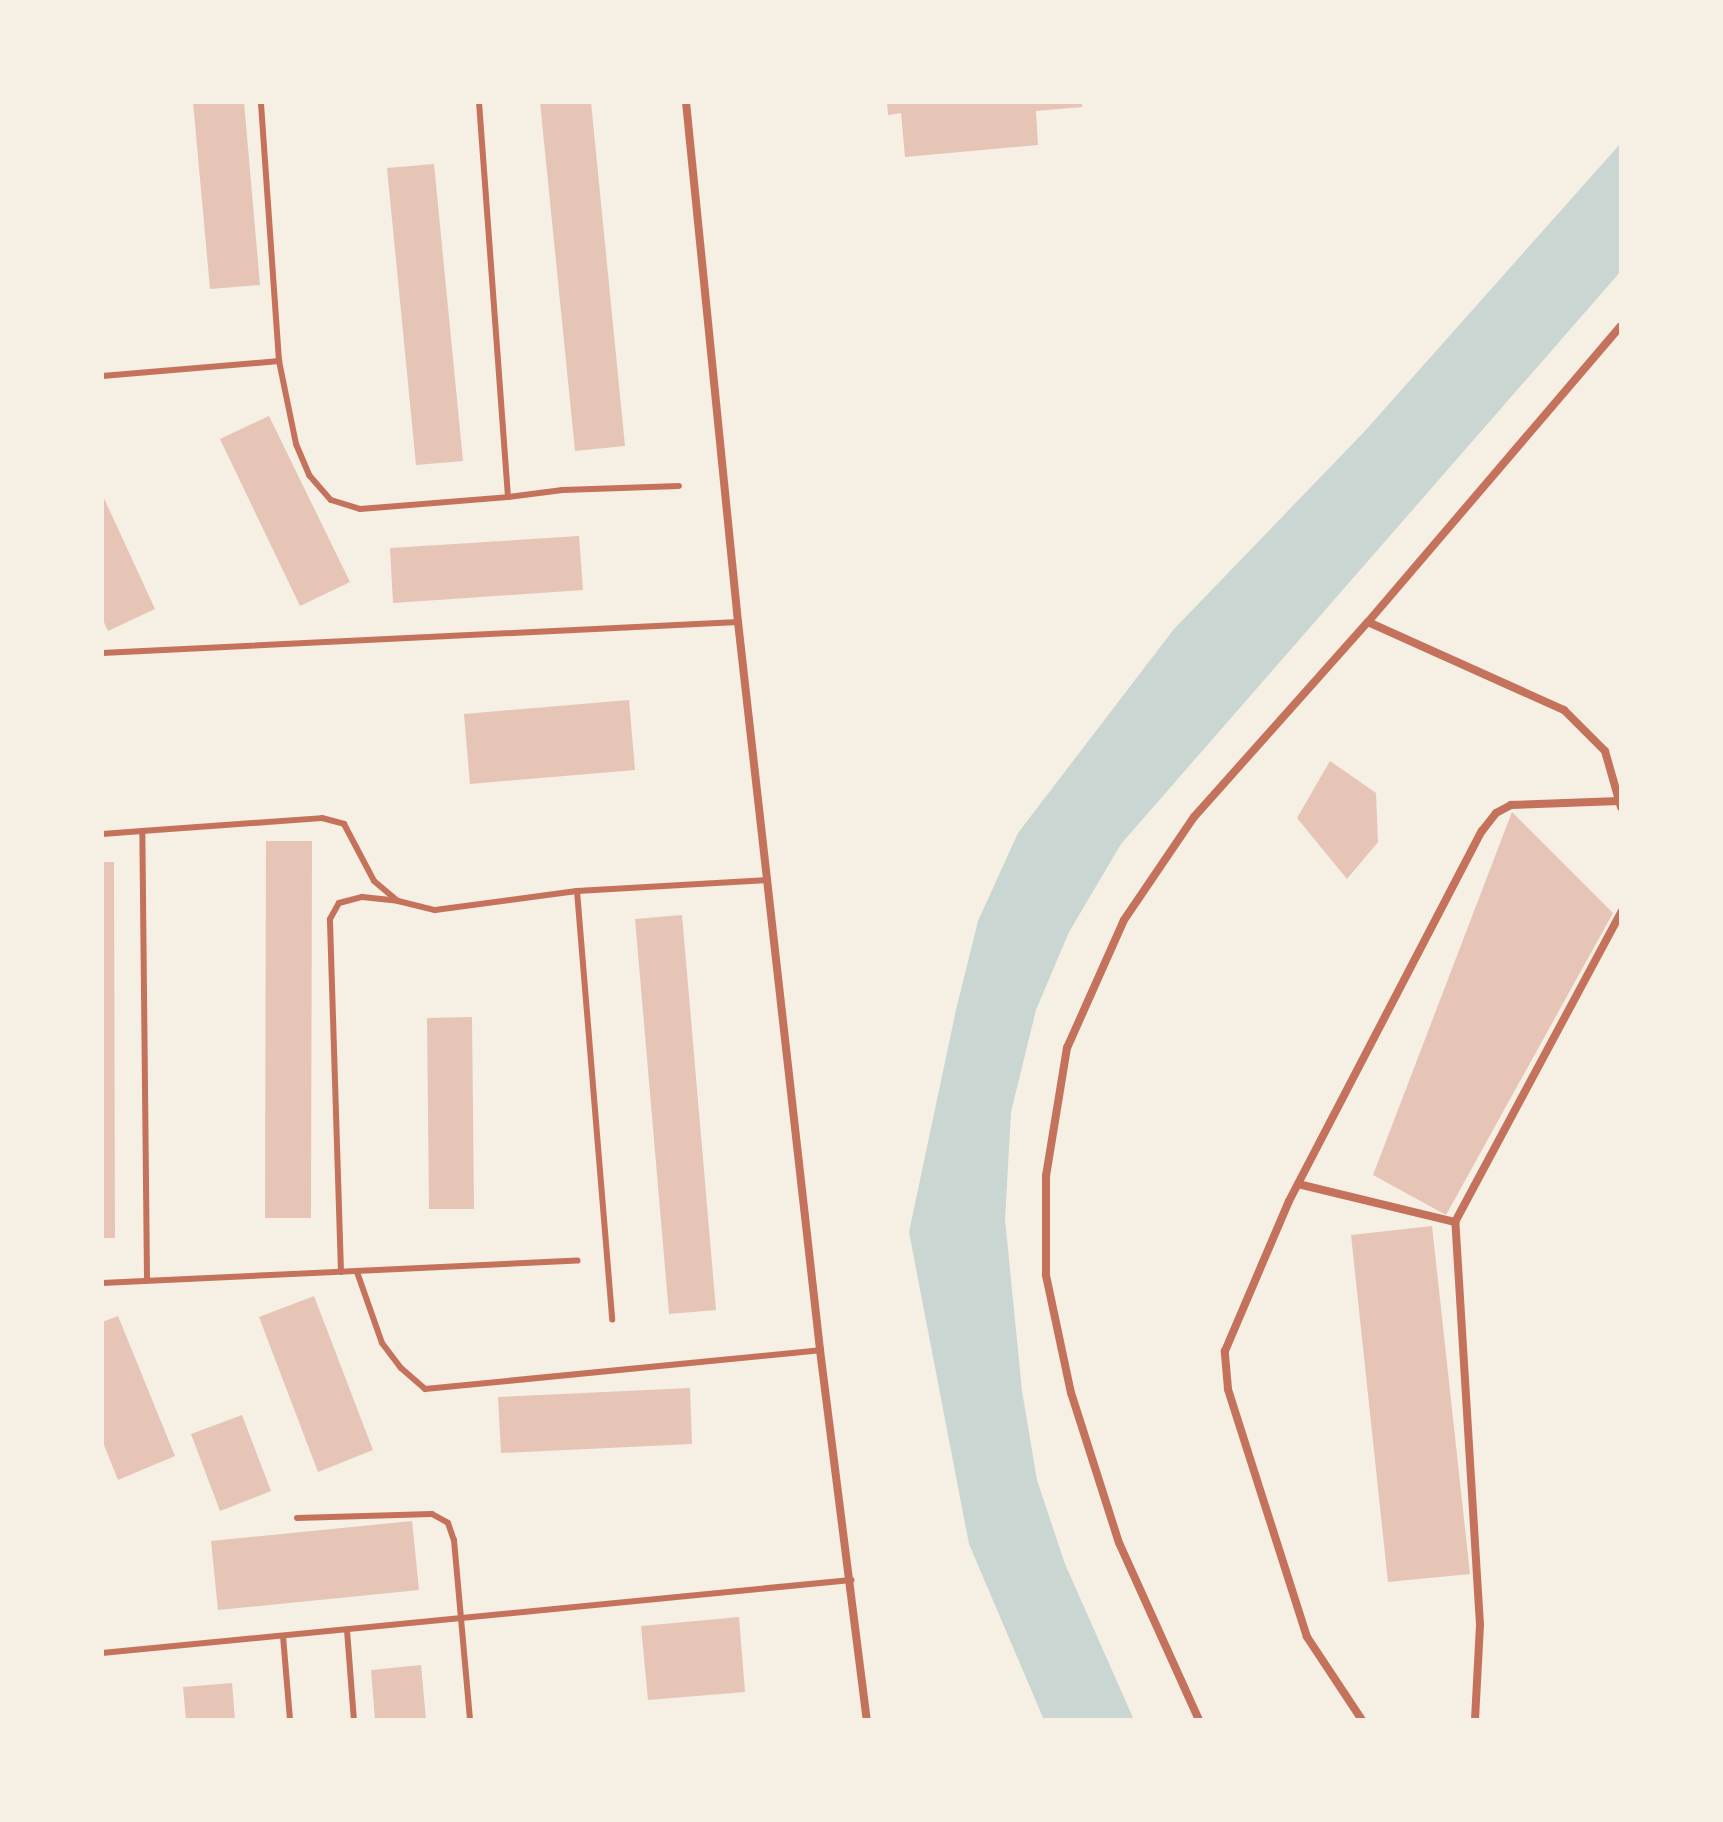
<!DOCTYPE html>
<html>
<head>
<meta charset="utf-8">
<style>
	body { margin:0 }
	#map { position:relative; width:1723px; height:1822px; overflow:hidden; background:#f6efe4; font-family:"Exo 2",sans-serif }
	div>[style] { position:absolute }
	.water>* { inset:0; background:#c9d6d2 }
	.building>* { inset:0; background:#e6c5b7 }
	.service>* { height:6px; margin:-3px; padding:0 3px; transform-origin:3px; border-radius:3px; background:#c5725c }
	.minor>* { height:8px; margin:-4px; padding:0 4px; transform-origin:4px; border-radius:4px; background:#c5725c }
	span { translate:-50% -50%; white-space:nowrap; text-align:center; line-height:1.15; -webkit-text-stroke:6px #f6efe4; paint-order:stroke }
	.frame { position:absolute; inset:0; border:104px solid #f6efe4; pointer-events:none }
</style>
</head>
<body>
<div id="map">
	<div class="water">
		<i style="clip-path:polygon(1621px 143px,1621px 271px,1121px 844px,1069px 932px,1036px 1010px,1011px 1112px,1005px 1219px,1022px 1391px,1037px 1480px,1065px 1564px,1134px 1720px,1044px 1720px,969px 1544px,909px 1232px,956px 1010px,978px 921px,1018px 833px,1174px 629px,1364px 432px)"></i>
	</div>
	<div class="building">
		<i style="clip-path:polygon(193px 102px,244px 102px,260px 285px,210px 289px)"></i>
		<i style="clip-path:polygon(540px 102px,591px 102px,625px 446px,575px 451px)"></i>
		<i style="clip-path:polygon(887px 102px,1082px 102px,1082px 107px,1036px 111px,1038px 145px,905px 157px,901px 113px,888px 115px)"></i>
		<i style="clip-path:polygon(434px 164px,463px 461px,416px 465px,387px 168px)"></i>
		<i style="clip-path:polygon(269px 416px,350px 582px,300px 606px,220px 439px)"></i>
		<i style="clip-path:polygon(102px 494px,155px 609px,108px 631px,102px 618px)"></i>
		<i style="clip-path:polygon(579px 536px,583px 590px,393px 603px,390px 548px)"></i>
		<i style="clip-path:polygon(629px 700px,635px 770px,470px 784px,464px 714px)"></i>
		<i style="clip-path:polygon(1330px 761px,1376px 793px,1378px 842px,1347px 879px,1297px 818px)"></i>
		<i style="clip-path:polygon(1512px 812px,1613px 913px,1446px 1215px,1373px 1175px)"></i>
		<i style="clip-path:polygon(266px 841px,312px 841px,311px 1218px,265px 1218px)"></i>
		<i style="clip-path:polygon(102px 862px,114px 862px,115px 1238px,102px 1238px)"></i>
		<i style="clip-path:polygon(682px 915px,716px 1310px,669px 1314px,635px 919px)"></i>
		<i style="clip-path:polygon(472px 1017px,474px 1209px,429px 1209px,427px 1018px)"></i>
		<i style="clip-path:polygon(1432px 1226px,1470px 1574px,1388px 1582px,1351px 1235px)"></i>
		<i style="clip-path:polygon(314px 1296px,373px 1450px,318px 1472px,259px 1317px)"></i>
		<i style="clip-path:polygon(118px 1316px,175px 1456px,118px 1480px,102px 1440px,102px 1322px)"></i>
		<i style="clip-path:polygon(690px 1388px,692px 1444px,501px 1453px,498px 1397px)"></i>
		<i style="clip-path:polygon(242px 1415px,271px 1491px,220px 1511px,191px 1434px)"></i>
		<i style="clip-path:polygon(412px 1521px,419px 1590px,218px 1610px,211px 1541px)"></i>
		<i style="clip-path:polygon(739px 1617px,745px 1692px,648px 1700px,641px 1626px)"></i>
		<i style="clip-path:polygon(421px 1665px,426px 1720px,375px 1720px,371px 1670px)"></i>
		<i style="clip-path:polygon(232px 1683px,235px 1720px,186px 1720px,183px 1687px)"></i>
	</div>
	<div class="service">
		<i style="left:479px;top:102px;width:396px;rotate:85.8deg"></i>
		<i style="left:508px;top:497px;width:55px;rotate:-7.3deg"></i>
		<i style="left:563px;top:490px;width:116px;rotate:-2deg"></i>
		<i style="left:279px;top:361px;width:85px;rotate:78.4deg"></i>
		<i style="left:296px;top:444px;width:34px;rotate:67deg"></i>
		<i style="left:309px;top:475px;width:33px;rotate:49deg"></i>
		<i style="left:331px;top:500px;width:30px;rotate:17deg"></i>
		<i style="left:360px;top:509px;width:148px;rotate:-4.6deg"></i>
		<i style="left:102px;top:376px;width:178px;rotate:-4.8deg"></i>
		<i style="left:279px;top:361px;width:260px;rotate:-94deg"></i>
		<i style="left:102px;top:653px;width:637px;rotate:-2.79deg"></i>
		<i style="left:102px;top:834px;width:40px;rotate:-4.3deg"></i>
		<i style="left:577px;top:891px;width:430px;rotate:85.3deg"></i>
		<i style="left:341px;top:1272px;width:353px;rotate:-91.8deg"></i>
		<i style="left:330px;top:919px;width:18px;rotate:-61deg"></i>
		<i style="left:339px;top:903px;width:24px;rotate:-15deg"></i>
		<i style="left:362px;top:897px;width:36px;rotate:6deg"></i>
		<i style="left:357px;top:1272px;width:75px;rotate:70.6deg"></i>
		<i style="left:382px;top:1343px;width:31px;rotate:53deg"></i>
		<i style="left:401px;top:1368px;width:32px;rotate:41deg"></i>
		<i style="left:425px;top:1389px;width:397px;rotate:-5.6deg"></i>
		<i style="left:147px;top:1278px;width:447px;rotate:-90.6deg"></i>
		<i style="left:142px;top:831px;width:180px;rotate:-4.1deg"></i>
		<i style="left:322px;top:818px;width:23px;rotate:15deg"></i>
		<i style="left:344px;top:824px;width:64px;rotate:62.2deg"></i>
		<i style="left:374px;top:881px;width:31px;rotate:40deg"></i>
		<i style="left:398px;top:901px;width:38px;rotate:14deg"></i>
		<i style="left:435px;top:910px;width:143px;rotate:-7.6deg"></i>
		<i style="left:577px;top:891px;width:190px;rotate:-3.3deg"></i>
		<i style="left:102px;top:1283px;width:476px;rotate:-2.7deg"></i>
		<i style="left:297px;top:1518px;width:135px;rotate:-1.7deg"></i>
		<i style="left:432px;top:1514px;width:18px;rotate:29deg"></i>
		<i style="left:448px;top:1523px;width:18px;rotate:71deg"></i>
		<i style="left:454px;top:1540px;width:181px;rotate:84.9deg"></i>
		<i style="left:347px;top:1630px;width:90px;rotate:85.6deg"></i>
		<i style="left:283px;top:1636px;width:84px;rotate:85.2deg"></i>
		<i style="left:102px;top:1653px;width:753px;rotate:-5.57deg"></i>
	</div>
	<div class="minor">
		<i style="left:686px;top:102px;width:523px;rotate:84.29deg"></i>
		<i style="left:738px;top:622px;width:733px;rotate:83.57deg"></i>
		<i style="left:820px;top:1350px;width:373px;rotate:82.8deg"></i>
		<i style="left:1368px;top:622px;width:215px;rotate:24.2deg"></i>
		<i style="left:1564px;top:710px;width:58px;rotate:45deg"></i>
		<i style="left:1605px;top:751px;width:58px;rotate:74.1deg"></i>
		<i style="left:1298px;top:1184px;width:162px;rotate:13.6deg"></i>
		<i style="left:1199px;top:1720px;width:194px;rotate:-114.3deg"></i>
		<i style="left:1119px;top:1543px;width:157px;rotate:-107.7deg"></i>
		<i style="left:1071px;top:1393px;width:121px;rotate:-102deg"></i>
		<i style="left:1046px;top:1275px;width:99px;rotate:-90deg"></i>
		<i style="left:1046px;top:1176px;width:130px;rotate:-80.7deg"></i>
		<i style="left:1067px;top:1048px;width:140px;rotate:-66deg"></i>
		<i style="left:1124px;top:920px;width:125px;rotate:-55.8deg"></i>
		<i style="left:1194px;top:817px;width:261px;rotate:-48.3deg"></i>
		<i style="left:1368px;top:622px;width:389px;rotate:-49.5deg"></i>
		<i style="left:1362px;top:1720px;width:100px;rotate:-123.5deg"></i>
		<i style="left:1307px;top:1637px;width:260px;rotate:-107.7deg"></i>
		<i style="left:1228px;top:1389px;width:38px;rotate:-95deg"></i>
		<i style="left:1225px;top:1351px;width:163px;rotate:-66.9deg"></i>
		<i style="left:1289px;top:1201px;width:417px;rotate:-62.5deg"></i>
		<i style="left:1482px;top:831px;width:23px;rotate:-52deg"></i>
		<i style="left:1496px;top:813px;width:17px;rotate:-28deg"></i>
		<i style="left:1511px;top:805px;width:108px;rotate:-2.1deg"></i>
		<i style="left:1475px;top:1720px;width:95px;rotate:-87deg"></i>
		<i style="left:1480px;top:1625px;width:404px;rotate:-93.5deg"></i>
		<i style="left:1455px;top:1222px;width:352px;rotate:-61.8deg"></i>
	</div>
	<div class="frame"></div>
</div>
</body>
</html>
